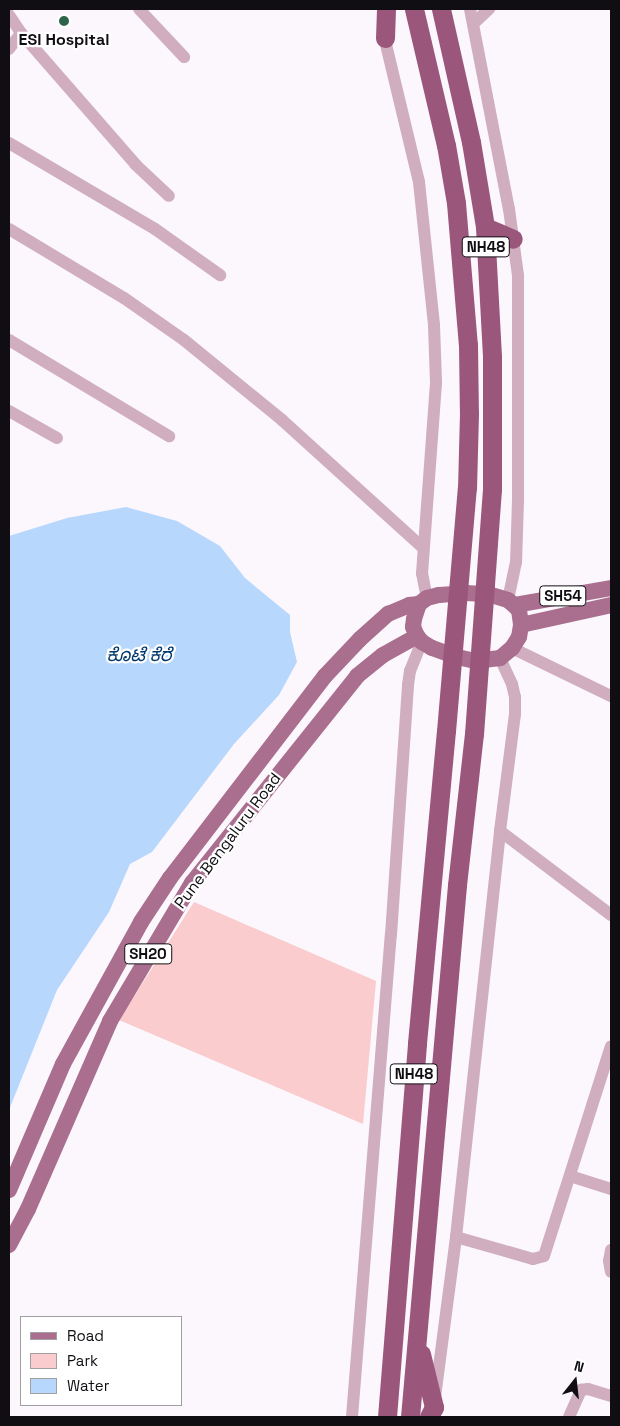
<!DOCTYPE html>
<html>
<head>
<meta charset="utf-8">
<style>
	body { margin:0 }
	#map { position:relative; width:620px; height:1426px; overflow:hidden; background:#fbf7fd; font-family:"Space Grotesk","Noto Sans Kannada",sans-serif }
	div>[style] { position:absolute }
	.green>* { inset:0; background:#facccd }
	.water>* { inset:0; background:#b8d7fd }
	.minor>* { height:12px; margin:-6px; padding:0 6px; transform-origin:6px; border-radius:6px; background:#d0adbf }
	.major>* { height:16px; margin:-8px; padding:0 8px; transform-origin:8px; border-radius:8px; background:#aa6e8e }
	.highway>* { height:19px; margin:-9.5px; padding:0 9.5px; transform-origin:9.5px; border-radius:9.5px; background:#9b567c }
	.highway-bridge>* { height:19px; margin:-9.5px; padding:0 9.5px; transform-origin:9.5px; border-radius:9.5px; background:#9b567c }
	.dots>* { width:14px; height:14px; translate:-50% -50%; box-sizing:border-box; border:2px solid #fff; border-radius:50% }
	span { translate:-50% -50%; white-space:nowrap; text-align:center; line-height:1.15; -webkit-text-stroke:4.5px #fff; paint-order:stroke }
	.shield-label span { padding:1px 4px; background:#fff; border:1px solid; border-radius:4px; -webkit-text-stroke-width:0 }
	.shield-label { font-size:15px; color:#110e13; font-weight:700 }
	.poi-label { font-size:16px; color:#110e13; font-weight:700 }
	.street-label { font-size:16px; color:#110e13 }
	.water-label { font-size:18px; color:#00396e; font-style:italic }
	.frame { position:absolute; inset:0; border:10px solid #110e13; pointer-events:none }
	.legend { position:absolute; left:20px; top:1316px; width:162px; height:90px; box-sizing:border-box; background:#fff; border:1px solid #a09fa1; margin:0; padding:6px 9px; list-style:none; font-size:15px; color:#110e13 }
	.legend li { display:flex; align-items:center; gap:10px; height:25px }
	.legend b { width:25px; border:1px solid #a09fa1 }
	.north { position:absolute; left:550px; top:1356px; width:50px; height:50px; -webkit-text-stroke:4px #fff; paint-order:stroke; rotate:16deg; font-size:14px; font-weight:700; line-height:20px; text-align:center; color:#110e13 }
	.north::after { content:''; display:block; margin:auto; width:18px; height:22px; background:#110e13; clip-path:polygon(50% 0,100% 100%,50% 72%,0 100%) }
</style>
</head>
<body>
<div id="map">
	<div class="green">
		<i style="clip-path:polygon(194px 902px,376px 981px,363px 1124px,119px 1020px)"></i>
	</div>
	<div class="water">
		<i style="clip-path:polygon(126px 507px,177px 521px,220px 546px,245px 578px,290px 615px,290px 632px,297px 662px,279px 695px,234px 744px,152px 852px,130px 864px,109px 912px,57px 990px,9px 1110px,9px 536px,67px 518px)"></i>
	</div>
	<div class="minor">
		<i style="left:139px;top:9px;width:66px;rotate:46.8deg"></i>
		<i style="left:470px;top:9px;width:204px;rotate:79deg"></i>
		<i style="left:509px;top:209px;width:68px;rotate:82.3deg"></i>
		<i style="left:518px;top:276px;width:224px;rotate:90deg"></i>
		<i style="left:518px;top:500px;width:62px;rotate:91.8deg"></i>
		<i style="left:516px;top:562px;width:39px;rotate:102deg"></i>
		<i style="left:9px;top:15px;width:22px;rotate:56deg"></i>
		<i style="left:21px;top:33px;width:175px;rotate:48.9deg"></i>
		<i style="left:136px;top:165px;width:45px;rotate:43.2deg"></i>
		<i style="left:474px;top:23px;width:21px;rotate:-43deg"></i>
		<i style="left:383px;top:32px;width:154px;rotate:76.5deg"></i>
		<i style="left:419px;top:182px;width:144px;rotate:84deg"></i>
		<i style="left:434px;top:325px;width:58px;rotate:88deg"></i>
		<i style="left:436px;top:383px;width:191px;rotate:94.2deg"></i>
		<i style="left:422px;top:573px;width:25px;rotate:79deg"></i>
		<i style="left:9px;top:49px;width:20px;rotate:-53deg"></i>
		<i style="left:9px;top:143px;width:169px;rotate:30.5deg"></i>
		<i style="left:155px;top:229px;width:80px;rotate:35.3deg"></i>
		<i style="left:9px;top:229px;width:134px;rotate:31deg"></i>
		<i style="left:124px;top:298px;width:73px;rotate:35deg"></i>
		<i style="left:184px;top:340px;width:127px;rotate:39.2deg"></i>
		<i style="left:282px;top:420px;width:190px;rotate:42.2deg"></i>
		<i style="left:9px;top:340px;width:187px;rotate:31deg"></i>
		<i style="left:9px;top:411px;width:55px;rotate:29.4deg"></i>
		<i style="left:512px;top:648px;width:110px;rotate:25.9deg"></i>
		<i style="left:500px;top:831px;width:139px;rotate:37.1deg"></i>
		<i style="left:570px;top:1176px;width:43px;rotate:17.6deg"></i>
		<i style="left:456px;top:1237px;width:80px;rotate:15.9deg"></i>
		<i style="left:533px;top:1259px;width:11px;rotate:-15deg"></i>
		<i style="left:544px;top:1256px;width:220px;rotate:-72.3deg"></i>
		<i style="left:611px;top:1250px;width:11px;rotate:100deg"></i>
		<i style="left:609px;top:1261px;width:11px;rotate:80deg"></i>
		<i style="left:435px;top:1397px;width:161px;rotate:-82.5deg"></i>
		<i style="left:456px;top:1237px;width:408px;rotate:-83.8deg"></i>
		<i style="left:500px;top:831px;width:118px;rotate:-82.7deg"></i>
		<i style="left:515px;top:714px;width:17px;rotate:-90deg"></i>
		<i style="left:515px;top:697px;width:13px;rotate:-103deg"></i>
		<i style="left:512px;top:684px;width:29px;rotate:-115deg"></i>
		<i style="left:352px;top:1417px;width:484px;rotate:-85.4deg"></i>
		<i style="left:391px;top:935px;width:251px;rotate:-86.1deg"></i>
		<i style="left:408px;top:685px;width:14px;rotate:-82deg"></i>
		<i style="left:410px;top:671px;width:31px;rotate:-68deg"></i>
		<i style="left:569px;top:1417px;width:30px;rotate:-66deg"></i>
		<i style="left:581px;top:1390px;width:7px;rotate:-8deg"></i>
		<i style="left:588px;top:1389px;width:24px;rotate:17deg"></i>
	</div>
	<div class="major">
		<i style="left:466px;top:593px;width:22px;rotate:3deg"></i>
		<i style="left:488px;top:594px;width:21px;rotate:17deg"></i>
		<i style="left:508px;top:600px;width:15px;rotate:42deg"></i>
		<i style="left:519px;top:610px;width:15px;rotate:82deg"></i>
		<i style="left:521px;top:625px;width:12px;rotate:99deg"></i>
		<i style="left:519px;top:637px;width:13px;rotate:122deg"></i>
		<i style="left:512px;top:648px;width:16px;rotate:140deg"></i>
		<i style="left:500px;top:658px;width:25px;rotate:173deg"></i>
		<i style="left:475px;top:661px;width:18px;rotate:-167deg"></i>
		<i style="left:457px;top:657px;width:27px;rotate:-160deg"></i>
		<i style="left:432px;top:648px;width:12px;rotate:-149deg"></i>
		<i style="left:422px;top:642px;width:8px;rotate:-130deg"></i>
		<i style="left:417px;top:636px;width:10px;rotate:-114deg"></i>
		<i style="left:413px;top:627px;width:8px;rotate:-83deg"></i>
		<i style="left:414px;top:619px;width:16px;rotate:-72deg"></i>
		<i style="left:419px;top:604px;width:10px;rotate:-37deg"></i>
		<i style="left:427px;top:598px;width:12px;rotate:-14deg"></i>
		<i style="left:439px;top:595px;width:27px;rotate:-4deg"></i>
		<i style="left:515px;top:605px;width:97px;rotate:-10deg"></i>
		<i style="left:521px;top:625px;width:92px;rotate:-12.5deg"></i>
		<i style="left:9px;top:1190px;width:137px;rotate:-66.8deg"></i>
		<i style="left:63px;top:1064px;width:162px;rotate:-61.2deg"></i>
		<i style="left:141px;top:922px;width:53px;rotate:-56.6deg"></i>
		<i style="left:170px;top:878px;width:255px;rotate:-52.5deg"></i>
		<i style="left:325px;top:676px;width:51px;rotate:-46.6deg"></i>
		<i style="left:360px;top:639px;width:38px;rotate:-42deg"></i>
		<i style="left:388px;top:614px;width:23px;rotate:-23deg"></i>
		<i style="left:409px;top:605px;width:10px;rotate:-6deg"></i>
		<i style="left:9px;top:1245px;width:41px;rotate:-62.2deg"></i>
		<i style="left:28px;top:1209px;width:205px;rotate:-66.4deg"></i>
		<i style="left:110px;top:1021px;width:161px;rotate:-59.3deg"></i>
		<i style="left:192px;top:883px;width:265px;rotate:-51.4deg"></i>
		<i style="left:357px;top:676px;width:33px;rotate:-39deg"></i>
		<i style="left:383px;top:655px;width:39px;rotate:-29deg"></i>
	</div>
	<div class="highway">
		<i style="left:414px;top:9px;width:140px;rotate:76.8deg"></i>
		<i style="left:446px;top:145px;width:59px;rotate:80.2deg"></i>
		<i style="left:456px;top:203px;width:143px;rotate:85.2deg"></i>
		<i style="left:468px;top:345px;width:68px;rotate:89.2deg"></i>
		<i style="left:469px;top:413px;width:75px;rotate:91.5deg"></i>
		<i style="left:441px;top:9px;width:136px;rotate:77.3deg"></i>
		<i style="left:471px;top:142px;width:86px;rotate:80.6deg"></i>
		<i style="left:485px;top:227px;width:130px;rotate:86.9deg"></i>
		<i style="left:492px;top:357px;width:133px;rotate:90deg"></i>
		<i style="left:385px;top:38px;width:29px;rotate:-88deg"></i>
		<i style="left:485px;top:227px;width:30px;rotate:23deg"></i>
		<i style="left:421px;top:1354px;width:55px;rotate:76.2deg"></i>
		<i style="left:434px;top:1407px;width:11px;rotate:117deg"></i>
		<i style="left:387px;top:1417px;width:375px;rotate:-85.4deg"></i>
		<i style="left:417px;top:1043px;width:313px;rotate:-84.7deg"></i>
		<i style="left:410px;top:1417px;width:534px;rotate:-84.95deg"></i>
		<i style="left:457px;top:885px;width:152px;rotate:-83.6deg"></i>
	</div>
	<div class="highway-bridge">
		<i style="left:446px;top:731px;width:244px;rotate:-85.1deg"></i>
		<i style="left:474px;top:734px;width:245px;rotate:-85.8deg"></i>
	</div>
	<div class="dots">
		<i style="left:64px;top:21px;background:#306449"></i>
	</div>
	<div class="shield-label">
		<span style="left:486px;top:247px">NH48</span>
		<span style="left:563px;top:596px">SH54</span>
		<span style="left:148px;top:954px">SH20</span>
		<span style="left:414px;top:1074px">NH48</span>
	</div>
	<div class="poi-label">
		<span style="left:64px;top:40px">ESI Hospital</span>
	</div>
	<div class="street-label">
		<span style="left:228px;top:841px;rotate:-53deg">Pune Bengaluru Road</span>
	</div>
	<div class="water-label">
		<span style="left:139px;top:655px">ಕೊಟೆ ಕೆರೆ</span>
	</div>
	<div class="frame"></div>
	<ul class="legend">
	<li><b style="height:6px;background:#aa6e8e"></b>Road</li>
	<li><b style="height:14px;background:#facccd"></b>Park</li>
	<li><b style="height:14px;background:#b8d7fd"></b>Water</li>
	</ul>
	<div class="north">N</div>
</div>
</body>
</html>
